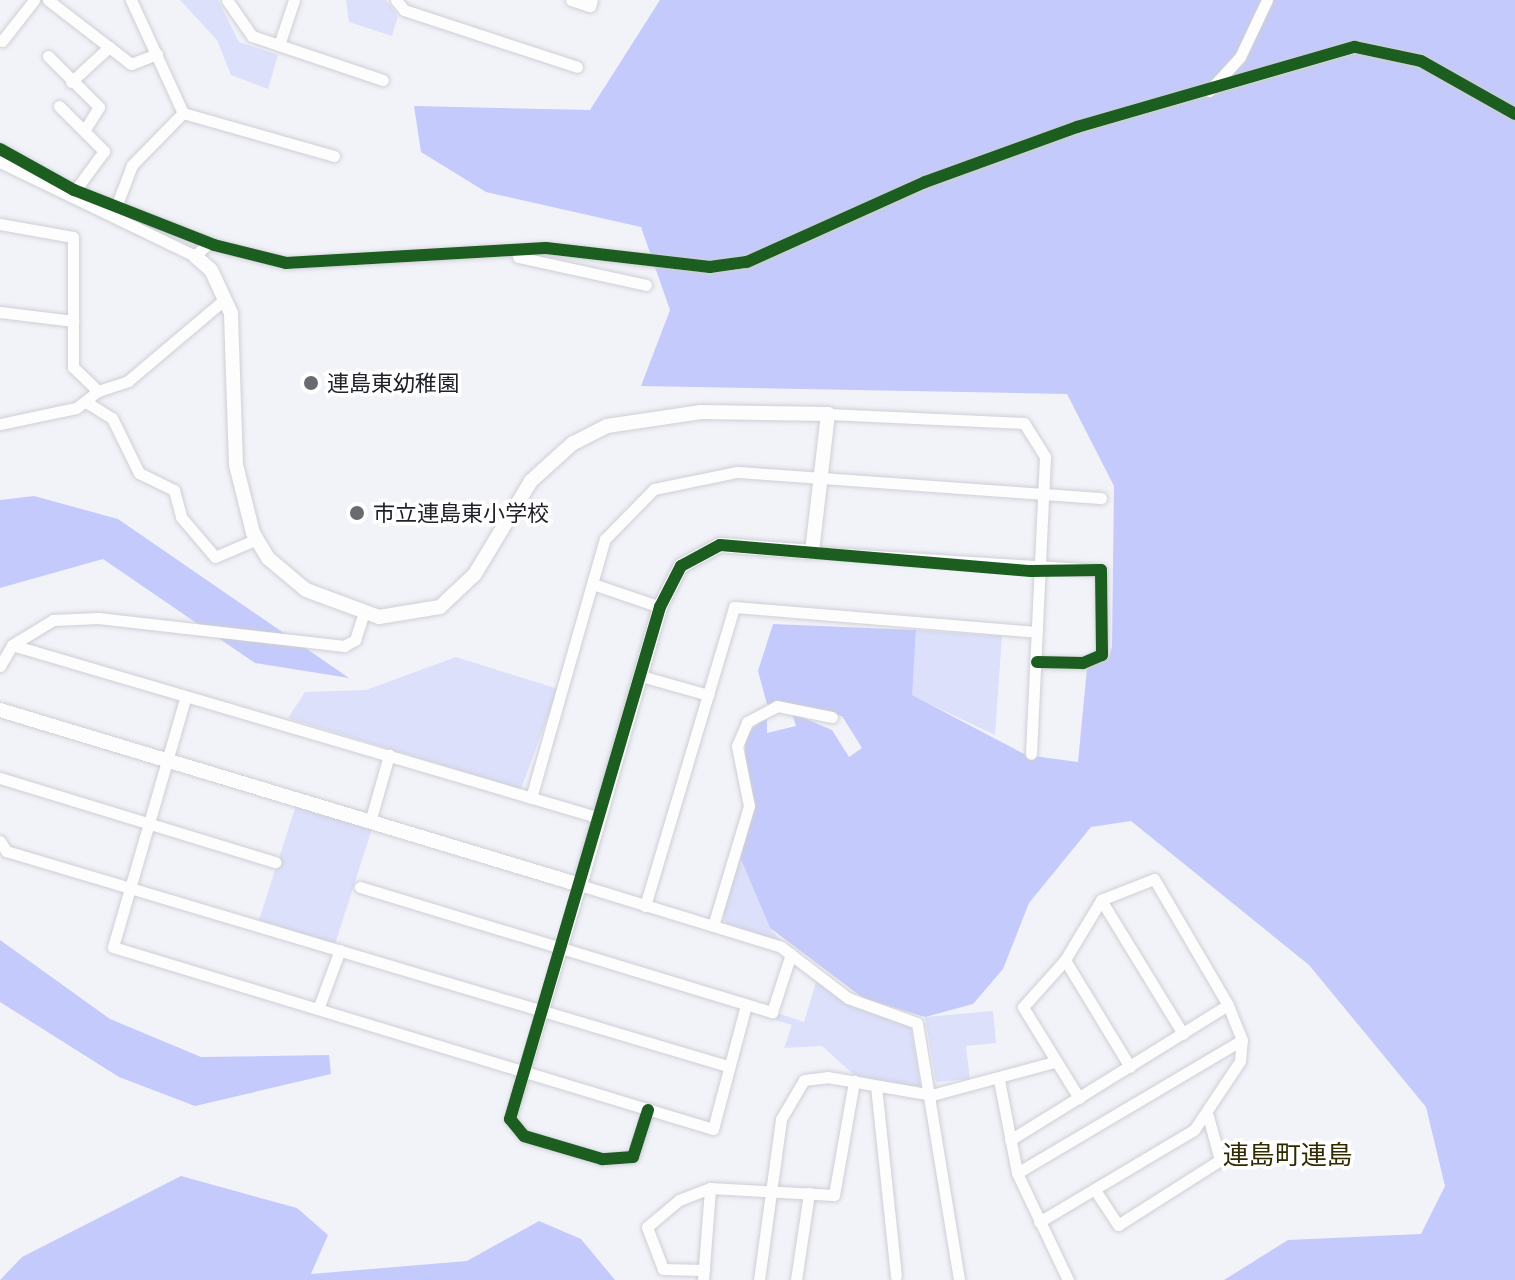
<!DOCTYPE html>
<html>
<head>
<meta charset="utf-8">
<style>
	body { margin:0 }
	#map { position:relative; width:1515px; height:1280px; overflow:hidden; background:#f2f3f9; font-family:"IBM Plex Serif","Noto Sans JP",serif }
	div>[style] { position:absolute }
	.green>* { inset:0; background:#dce0fa }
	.forest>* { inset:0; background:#c4cafb }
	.roads { filter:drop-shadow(0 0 2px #cecfd5) drop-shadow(0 0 2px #cecfd5) }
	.minor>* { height:11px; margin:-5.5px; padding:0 5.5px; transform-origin:5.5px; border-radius:5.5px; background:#fdfdfe }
	.tertiary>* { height:14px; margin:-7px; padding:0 7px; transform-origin:7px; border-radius:7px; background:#fdfdfe }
	.cycleway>* { height:12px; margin:-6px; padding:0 6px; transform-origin:6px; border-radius:6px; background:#1b5e20 }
	.dots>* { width:22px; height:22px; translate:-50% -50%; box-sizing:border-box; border:4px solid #fff; border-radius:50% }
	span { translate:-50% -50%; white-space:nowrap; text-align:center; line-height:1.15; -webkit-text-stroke:7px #fff; paint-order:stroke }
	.poi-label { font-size:22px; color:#212229 }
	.left { translate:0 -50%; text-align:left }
	.quarter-label { font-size:26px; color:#312900 }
</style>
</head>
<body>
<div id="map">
	<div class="green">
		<i style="clip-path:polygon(180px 0,218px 0,239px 42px,278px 55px,268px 89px,231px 75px,217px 40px)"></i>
		<i style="clip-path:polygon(346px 0,386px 0,398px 16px,392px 36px,349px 22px)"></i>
		<i style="clip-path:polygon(916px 630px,1002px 636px,995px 735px,911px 695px)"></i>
		<i style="clip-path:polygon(456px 657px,558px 689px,521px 789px,288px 718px,305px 692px,366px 690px)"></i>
		<i style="clip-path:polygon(296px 805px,372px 829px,335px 944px,259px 920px)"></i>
		<i style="clip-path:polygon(740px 857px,770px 928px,782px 942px,726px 924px,722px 914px)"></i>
		<i style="clip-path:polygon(816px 982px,911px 1027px,921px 1088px,854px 1075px,822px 1046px,784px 1048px,792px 1025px,775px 1020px,777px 1013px,804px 1022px)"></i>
		<i style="clip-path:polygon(993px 1011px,996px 1043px,966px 1046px,970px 1079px,936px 1082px,925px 1017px)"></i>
	</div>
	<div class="forest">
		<i style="clip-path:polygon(660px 0,1515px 0,1515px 1280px,1224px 1280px,1288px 1240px,1421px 1234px,1445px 1186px,1426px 1107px,1309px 965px,1131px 821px,1091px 827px,1029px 903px,1003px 969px,973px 1004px,925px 1017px,863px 998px,770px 928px,740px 857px,755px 804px,744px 767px,746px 735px,767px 714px,767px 733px,796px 726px,792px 713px,832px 730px,849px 757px,862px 748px,842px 716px,767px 704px,758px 671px,773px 624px,916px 630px,912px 695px,1026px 755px,1078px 762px,1087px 668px,1109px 658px,1112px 647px,1114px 486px,1067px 394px,641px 386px,670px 310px,641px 227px,486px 192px,421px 152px,414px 106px,590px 110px)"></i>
		<i style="clip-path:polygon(34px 496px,118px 519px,349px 678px,255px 663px,103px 559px,0 588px,0 500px)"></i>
		<i style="clip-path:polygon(0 940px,110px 1019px,201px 1057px,329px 1055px,331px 1074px,195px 1106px,119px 1077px,0 1002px)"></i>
		<i style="clip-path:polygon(181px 1176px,297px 1208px,328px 1235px,311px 1274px,467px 1261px,539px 1221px,581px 1239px,615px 1280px,0 1280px,22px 1257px)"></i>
	</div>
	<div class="roads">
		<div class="minor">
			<i style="left:48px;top:0;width:105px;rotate:37.6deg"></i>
			<i style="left:131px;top:64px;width:28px;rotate:-21deg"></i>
			<i style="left:131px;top:0;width:124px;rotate:65.3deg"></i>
			<i style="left:227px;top:0;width:44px;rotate:55.2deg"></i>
			<i style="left:252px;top:36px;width:138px;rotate:18.6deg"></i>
			<i style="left:396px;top:0;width:13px;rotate:51deg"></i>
			<i style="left:404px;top:10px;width:182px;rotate:18.2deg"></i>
			<i style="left:571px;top:0;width:20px;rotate:18deg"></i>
			<i style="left:590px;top:6px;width:6px;rotate:-72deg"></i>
			<i style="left:2px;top:41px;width:52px;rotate:-52deg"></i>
			<i style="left:279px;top:45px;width:47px;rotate:-71.6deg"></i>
			<i style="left:48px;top:56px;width:72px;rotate:45deg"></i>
			<i style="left:99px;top:107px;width:25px;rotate:122deg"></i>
			<i style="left:71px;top:82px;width:52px;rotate:-42.6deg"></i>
			<i style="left:1209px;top:91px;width:46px;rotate:-47.6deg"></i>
			<i style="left:1240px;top:57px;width:63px;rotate:-64.7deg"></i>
			<i style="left:59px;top:106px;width:64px;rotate:45deg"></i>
			<i style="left:104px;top:151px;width:56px;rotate:126.3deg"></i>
			<i style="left:183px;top:113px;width:157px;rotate:15.9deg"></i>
			<i style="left:0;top:149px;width:85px;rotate:29deg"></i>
			<i style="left:74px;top:190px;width:150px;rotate:21.4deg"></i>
			<i style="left:214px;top:245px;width:74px;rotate:14deg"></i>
			<i style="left:286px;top:263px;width:260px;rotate:-3.3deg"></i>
			<i style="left:546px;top:248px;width:165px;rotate:6.6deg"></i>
			<i style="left:710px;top:267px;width:37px;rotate:-8deg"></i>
			<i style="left:747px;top:262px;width:195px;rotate:-24.2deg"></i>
			<i style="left:925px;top:182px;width:162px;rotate:-19.9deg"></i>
			<i style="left:1077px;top:127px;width:289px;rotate:-16.1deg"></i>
			<i style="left:1355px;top:47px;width:67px;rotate:12deg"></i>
			<i style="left:1421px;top:61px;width:108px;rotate:29.4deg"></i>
			<i style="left:0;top:162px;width:216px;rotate:25.7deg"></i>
			<i style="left:195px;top:256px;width:18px;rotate:-45deg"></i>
			<i style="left:114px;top:212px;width:50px;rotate:-69deg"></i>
			<i style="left:132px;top:165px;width:73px;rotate:-45.6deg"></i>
			<i style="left:0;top:224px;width:74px;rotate:10.1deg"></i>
			<i style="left:73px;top:237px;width:130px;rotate:90deg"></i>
			<i style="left:73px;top:367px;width:35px;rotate:44deg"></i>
			<i style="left:98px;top:391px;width:28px;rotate:142deg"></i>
			<i style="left:76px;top:408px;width:78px;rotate:168.1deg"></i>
			<i style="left:518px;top:257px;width:131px;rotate:12.3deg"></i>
			<i style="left:0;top:312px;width:74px;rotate:7deg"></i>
			<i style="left:98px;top:391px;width:32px;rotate:-18deg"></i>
			<i style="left:128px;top:381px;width:127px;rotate:-40.2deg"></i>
			<i style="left:86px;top:402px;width:31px;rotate:32deg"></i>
			<i style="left:112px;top:418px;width:61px;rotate:63.9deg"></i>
			<i style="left:139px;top:473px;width:39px;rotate:26deg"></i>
			<i style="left:174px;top:490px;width:28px;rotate:75deg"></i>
			<i style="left:181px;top:517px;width:52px;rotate:49.6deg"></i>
			<i style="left:215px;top:557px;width:46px;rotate:-23.2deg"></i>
			<i style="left:828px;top:414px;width:196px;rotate:2.6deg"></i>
			<i style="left:1024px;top:423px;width:40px;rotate:58deg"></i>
			<i style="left:1045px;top:457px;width:297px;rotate:92.7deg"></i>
			<i style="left:812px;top:552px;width:290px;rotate:3.6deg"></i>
			<i style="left:1101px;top:570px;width:85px;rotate:89.3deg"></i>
			<i style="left:1102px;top:655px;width:21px;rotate:157deg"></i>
			<i style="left:1083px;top:663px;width:46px;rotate:-178.8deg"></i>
			<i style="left:593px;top:584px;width:71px;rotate:18.9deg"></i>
			<i style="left:12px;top:645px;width:613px;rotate:16.39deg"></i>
			<i style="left:0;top:666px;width:24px;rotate:-60deg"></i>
			<i style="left:12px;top:645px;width:48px;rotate:-31.4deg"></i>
			<i style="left:53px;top:620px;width:45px;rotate:-2.5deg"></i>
			<i style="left:98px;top:618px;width:248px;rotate:6.5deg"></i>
			<i style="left:344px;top:646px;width:13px;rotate:-29deg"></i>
			<i style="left:355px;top:640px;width:28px;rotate:-72deg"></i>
			<i style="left:641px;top:676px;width:70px;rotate:15.8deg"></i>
			<i style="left:185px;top:699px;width:258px;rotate:106.2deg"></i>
			<i style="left:113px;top:947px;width:627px;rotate:16.87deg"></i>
			<i style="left:713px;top:1129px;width:128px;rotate:-75.1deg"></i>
			<i style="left:0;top:778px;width:288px;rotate:17deg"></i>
			<i style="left:531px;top:798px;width:269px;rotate:-74.1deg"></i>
			<i style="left:605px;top:539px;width:70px;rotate:-45.6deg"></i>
			<i style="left:654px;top:489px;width:85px;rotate:-11.6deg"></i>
			<i style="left:737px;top:472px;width:365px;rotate:4.1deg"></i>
			<i style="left:370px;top:822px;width:70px;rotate:-74.2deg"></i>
			<i style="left:0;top:841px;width:12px;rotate:59deg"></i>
			<i style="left:6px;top:851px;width:752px;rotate:16.6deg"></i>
			<i style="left:360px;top:887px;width:431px;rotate:16.9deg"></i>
			<i style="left:772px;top:1012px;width:61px;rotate:-71.9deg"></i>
			<i style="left:1101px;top:900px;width:157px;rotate:58.5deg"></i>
			<i style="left:645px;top:906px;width:312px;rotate:-73.4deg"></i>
			<i style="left:734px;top:607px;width:304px;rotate:4.7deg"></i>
			<i style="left:713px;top:926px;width:125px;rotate:-73.3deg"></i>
			<i style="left:749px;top:806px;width:61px;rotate:-101.3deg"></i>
			<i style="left:737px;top:746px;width:26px;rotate:-67deg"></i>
			<i style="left:747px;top:722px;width:34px;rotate:-28deg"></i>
			<i style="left:777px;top:706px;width:56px;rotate:11.3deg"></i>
			<i style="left:1065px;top:960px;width:125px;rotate:58.7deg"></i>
			<i style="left:318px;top:1009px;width:63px;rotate:-69.6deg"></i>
			<i style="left:999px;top:1080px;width:95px;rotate:79deg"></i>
			<i style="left:1017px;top:1173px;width:119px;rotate:64.5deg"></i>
			<i style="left:876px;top:1086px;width:191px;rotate:84deg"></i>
			<i style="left:648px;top:1110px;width:49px;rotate:107.7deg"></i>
			<i style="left:633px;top:1157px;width:31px;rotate:176deg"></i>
			<i style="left:602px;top:1159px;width:81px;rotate:-163.6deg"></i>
			<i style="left:524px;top:1136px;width:22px;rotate:-129deg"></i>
			<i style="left:510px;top:1119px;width:244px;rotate:-73.3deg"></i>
			<i style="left:580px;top:885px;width:210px;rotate:17.1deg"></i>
			<i style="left:781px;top:947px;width:84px;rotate:37.3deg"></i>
			<i style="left:848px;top:998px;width:73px;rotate:19.9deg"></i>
			<i style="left:917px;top:1023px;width:260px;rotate:80.7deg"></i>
			<i style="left:1010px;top:1140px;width:256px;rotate:-31.8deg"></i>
			<i style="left:1017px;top:1173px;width:261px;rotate:-30.6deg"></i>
			<i style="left:1095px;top:1190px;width:42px;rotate:56.7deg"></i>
			<i style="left:1118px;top:1225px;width:121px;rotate:-32.5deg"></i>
			<i style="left:1220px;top:1160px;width:46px;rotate:-105.3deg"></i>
			<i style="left:1039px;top:1222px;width:180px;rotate:-30.7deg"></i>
			<i style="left:1194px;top:1130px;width:83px;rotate:-56.3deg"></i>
			<i style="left:1240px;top:1061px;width:21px;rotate:-85deg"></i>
			<i style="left:1242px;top:1040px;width:38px;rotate:-112deg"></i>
			<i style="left:1228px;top:1005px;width:146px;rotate:-120.4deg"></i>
			<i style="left:1154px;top:879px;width:57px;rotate:158.4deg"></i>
			<i style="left:1101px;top:900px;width:70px;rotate:121deg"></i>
			<i style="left:1065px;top:960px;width:63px;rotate:131.8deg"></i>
			<i style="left:1023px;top:1007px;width:107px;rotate:58.4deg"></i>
			<i style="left:704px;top:1270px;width:41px;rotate:-178.6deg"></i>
			<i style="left:663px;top:1269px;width:45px;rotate:-110.9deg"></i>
			<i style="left:647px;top:1227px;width:42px;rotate:-40.2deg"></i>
			<i style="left:679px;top:1200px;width:33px;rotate:-21deg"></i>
			<i style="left:710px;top:1188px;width:124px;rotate:3.2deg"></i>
			<i style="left:834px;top:1195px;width:116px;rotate:-80deg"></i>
			<i style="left:703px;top:1280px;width:92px;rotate:-85.6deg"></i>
			<i style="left:759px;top:1280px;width:162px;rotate:-82.2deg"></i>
			<i style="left:781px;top:1119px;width:45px;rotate:-59.5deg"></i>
			<i style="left:804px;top:1080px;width:23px;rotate:-7deg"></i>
			<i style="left:827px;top:1077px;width:107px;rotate:9.7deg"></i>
			<i style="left:932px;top:1095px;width:126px;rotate:-15.1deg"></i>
			<i style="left:796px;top:1280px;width:88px;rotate:-81.5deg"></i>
		</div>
		<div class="tertiary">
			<i style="left:0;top:710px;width:606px;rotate:16.79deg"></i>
			<i style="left:580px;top:885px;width:289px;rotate:-73.9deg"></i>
			<i style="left:660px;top:607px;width:46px;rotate:-62.9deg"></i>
			<i style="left:681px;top:566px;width:44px;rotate:-28.3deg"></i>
			<i style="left:720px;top:545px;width:92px;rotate:4.4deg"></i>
			<i style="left:812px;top:552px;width:139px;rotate:-83.4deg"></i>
			<i style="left:828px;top:414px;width:127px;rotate:-179.1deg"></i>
			<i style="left:701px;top:412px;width:95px;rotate:171.5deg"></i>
			<i style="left:607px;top:426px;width:38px;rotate:153deg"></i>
			<i style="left:573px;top:443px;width:57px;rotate:137.9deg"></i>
			<i style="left:531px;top:481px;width:109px;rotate:121.1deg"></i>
			<i style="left:475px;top:574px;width:48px;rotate:136.7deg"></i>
			<i style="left:440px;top:607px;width:62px;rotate:170.7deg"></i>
			<i style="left:379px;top:617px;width:78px;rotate:-159.7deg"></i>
			<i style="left:306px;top:590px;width:50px;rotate:-139.9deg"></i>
			<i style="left:268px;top:558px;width:29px;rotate:-121deg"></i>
			<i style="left:253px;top:533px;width:70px;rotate:-104deg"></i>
			<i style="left:236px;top:465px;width:152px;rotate:-91.9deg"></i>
			<i style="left:231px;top:313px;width:47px;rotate:-114.9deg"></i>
			<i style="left:211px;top:270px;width:21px;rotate:-139deg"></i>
		</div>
	</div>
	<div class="cycleway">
		<i style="left:0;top:149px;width:85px;rotate:29deg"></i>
		<i style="left:74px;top:190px;width:150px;rotate:21.4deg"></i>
		<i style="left:214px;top:245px;width:74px;rotate:14deg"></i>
		<i style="left:286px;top:263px;width:260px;rotate:-3.3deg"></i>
		<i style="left:546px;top:248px;width:165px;rotate:6.6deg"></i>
		<i style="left:710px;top:267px;width:37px;rotate:-8deg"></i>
		<i style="left:747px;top:262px;width:195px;rotate:-24.2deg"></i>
		<i style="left:925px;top:182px;width:162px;rotate:-19.9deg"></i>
		<i style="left:1077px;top:127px;width:289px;rotate:-16.1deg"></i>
		<i style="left:1355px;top:47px;width:67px;rotate:12deg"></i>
		<i style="left:1421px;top:61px;width:108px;rotate:29.4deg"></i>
		<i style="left:648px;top:1110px;width:49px;rotate:107.7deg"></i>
		<i style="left:633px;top:1157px;width:31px;rotate:176deg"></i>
		<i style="left:602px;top:1159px;width:81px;rotate:-163.6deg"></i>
		<i style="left:524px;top:1136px;width:22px;rotate:-129deg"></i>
		<i style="left:510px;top:1119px;width:534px;rotate:-73.67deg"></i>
		<i style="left:660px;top:607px;width:46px;rotate:-62.9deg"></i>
		<i style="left:681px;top:566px;width:44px;rotate:-28.3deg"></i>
		<i style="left:720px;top:545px;width:312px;rotate:4.8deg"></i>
		<i style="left:1031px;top:571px;width:70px;rotate:-0.8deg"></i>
		<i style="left:1101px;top:570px;width:85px;rotate:89.3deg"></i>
		<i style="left:1102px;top:655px;width:21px;rotate:157deg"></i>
		<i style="left:1083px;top:663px;width:46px;rotate:-178.8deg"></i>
	</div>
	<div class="dots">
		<i style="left:311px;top:383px;background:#6a6b72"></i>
		<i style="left:357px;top:513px;background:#6a6b72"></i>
	</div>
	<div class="poi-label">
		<span class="left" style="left:327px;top:383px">連島東幼稚園</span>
		<span class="left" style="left:373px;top:513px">市立連島東小学校</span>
	</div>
	<div class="quarter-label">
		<span style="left:1288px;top:1155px">連島町連島</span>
	</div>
</div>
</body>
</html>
